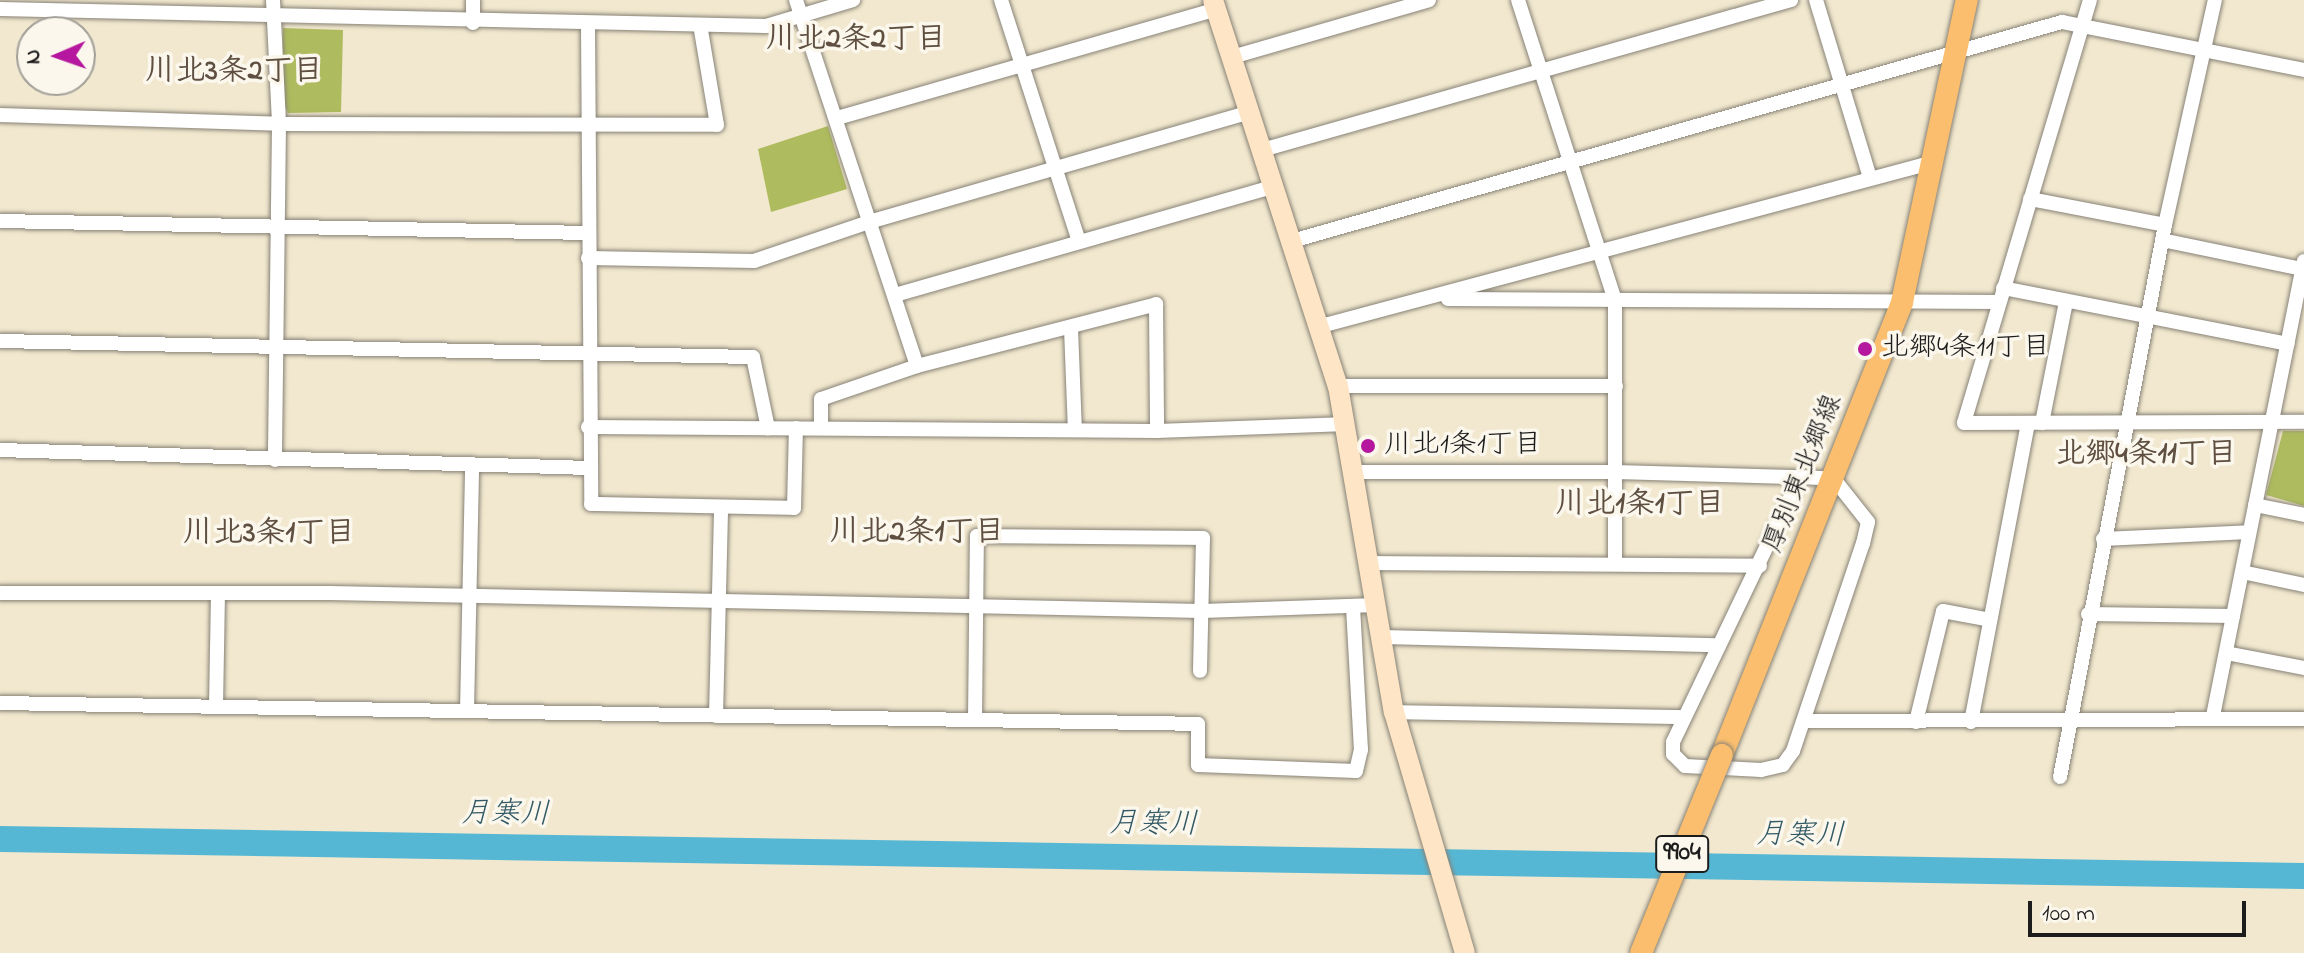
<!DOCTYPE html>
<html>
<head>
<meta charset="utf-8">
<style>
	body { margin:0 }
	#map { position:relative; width:2304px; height:953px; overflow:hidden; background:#f2e8cf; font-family:"Indie Flower","Klee One",sans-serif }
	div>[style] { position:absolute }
	.green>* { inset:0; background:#aebb5e }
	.river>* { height:26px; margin:-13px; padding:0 13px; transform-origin:13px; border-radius:13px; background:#56b7d4 }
	.roads { filter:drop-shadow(0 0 2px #878276) drop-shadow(0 0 2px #878276) }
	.street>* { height:14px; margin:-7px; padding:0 7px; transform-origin:7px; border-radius:7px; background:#fff }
	.secondary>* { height:20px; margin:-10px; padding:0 10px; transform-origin:10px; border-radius:10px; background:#fde5c5 }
	.primary>* { height:22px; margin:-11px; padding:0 11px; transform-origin:11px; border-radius:11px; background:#fabe6e }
	.bridges { filter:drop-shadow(0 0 2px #878276) drop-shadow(0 0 2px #878276) }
	.primary-bridge>* { height:22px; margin:-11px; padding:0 11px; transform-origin:11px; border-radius:11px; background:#fabe6e }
	.dots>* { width:22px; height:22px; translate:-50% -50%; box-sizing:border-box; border:4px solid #fbf7ec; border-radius:50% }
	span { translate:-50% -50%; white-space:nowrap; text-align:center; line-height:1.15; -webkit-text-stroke:7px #fbf7ec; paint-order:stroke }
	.shield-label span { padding:2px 6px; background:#fbf7ec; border:2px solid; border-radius:6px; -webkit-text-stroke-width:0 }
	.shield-label { font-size:26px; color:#1c1c1c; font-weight:700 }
	.poi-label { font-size:28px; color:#1c1c1c }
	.left { translate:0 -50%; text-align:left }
	.street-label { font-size:28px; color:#1c1c1c }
	.neighbourhood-label { font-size:30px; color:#5e4f40; font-weight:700 }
	.water-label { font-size:30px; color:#335a66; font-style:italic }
	.north { position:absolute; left:16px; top:16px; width:80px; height:80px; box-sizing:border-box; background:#fbf7ec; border:2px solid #a29f99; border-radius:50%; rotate:268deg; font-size:22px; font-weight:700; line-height:32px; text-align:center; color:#1c1c1c }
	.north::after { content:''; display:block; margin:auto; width:28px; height:36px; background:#b5179e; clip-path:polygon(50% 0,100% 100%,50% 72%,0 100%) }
	.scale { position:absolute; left:2028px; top:901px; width:218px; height:36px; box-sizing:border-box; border:4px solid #1c1c1c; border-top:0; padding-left:10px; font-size:24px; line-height:28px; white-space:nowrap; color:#1c1c1c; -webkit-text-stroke:6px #fbf7ec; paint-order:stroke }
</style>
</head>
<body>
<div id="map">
	<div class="green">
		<i style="clip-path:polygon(283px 28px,343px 30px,341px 112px,288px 113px,283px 102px)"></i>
		<i style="clip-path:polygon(828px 126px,847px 189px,771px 212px,758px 149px)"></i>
		<i style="clip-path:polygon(2283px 431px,2304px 431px,2304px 506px,2266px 495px)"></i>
	</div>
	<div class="river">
		<i style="left:0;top:839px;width:2304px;rotate:0.92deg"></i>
	</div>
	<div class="roads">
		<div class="street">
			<i style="left:273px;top:0;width:124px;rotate:87.2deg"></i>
			<i style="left:279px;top:124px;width:336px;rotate:90.7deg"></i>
			<i style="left:796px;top:0;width:385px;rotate:71.7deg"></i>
			<i style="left:1001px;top:0;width:254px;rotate:72.1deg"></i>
			<i style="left:1518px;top:0;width:316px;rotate:72.1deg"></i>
			<i style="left:1615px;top:301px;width:262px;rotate:90deg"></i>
			<i style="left:1816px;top:0;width:186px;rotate:73.1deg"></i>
			<i style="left:2090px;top:0;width:441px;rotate:106.6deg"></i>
			<i style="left:1964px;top:423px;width:340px;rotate:-0.2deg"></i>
			<i style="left:0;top:9px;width:766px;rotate:1.27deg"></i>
			<i style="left:766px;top:26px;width:91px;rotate:-16.6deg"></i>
			<i style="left:473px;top:23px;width:23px;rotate:-90deg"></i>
			<i style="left:588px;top:26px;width:478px;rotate:89.6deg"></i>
			<i style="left:591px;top:504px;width:203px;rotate:1.1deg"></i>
			<i style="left:794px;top:508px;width:80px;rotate:-88.6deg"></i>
			<i style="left:1232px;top:57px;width:205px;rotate:-16.1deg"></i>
			<i style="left:0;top:115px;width:279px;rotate:1.8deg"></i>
			<i style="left:279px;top:124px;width:438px;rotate:0.1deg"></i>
			<i style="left:717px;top:125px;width:101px;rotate:-99.6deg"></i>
			<i style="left:837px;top:118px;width:394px;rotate:-16deg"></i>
			<i style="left:1262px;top:150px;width:550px;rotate:-15.83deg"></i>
			<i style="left:2030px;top:199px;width:137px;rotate:10.9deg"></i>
			<i style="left:0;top:221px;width:588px;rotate:1.17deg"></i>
			<i style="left:2162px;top:240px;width:143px;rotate:11.7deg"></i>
			<i style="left:1292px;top:241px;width:801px;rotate:-15.88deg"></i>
			<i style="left:2062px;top:22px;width:247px;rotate:11.2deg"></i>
			<i style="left:588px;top:258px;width:166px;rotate:1deg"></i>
			<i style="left:754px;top:261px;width:121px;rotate:-18.7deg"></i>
			<i style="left:869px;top:222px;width:397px;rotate:-16.1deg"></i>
			<i style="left:2003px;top:288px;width:290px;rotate:11.1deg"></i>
			<i style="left:895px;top:295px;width:394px;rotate:-16deg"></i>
			<i style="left:1448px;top:299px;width:551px;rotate:0.31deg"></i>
			<i style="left:1321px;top:326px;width:635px;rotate:-14.98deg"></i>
			<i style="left:1071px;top:328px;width:102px;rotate:87.8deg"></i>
			<i style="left:0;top:341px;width:753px;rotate:1.22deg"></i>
			<i style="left:753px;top:357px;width:73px;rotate:78.1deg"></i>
			<i style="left:1338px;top:386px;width:278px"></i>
			<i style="left:2042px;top:423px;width:123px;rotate:-78.8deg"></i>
			<i style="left:588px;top:427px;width:569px;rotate:0.4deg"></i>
			<i style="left:1157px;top:431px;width:190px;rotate:-2.1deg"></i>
			<i style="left:821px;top:428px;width:29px;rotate:-90deg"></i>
			<i style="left:821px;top:399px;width:102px;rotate:-19deg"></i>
			<i style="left:917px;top:366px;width:247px;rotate:-14.5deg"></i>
			<i style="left:1156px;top:304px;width:127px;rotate:89.5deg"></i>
			<i style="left:0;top:450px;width:590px;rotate:1.75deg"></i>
			<i style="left:1356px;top:472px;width:260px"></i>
			<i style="left:1616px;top:472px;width:184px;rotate:1.6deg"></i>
			<i style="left:1800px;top:477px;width:34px;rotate:3deg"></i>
			<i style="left:1834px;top:479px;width:55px;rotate:51.7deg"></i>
			<i style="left:1868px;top:522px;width:22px;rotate:103deg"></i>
			<i style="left:1863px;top:543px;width:219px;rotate:108.6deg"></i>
			<i style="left:1793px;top:751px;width:17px;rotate:126deg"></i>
			<i style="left:1783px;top:765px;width:23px;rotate:167deg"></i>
			<i style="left:1761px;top:770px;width:76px;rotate:-177deg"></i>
			<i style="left:1685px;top:766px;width:17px;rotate:-135deg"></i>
			<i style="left:1673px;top:754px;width:12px;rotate:-90deg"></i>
			<i style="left:1673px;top:742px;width:294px;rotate:-64.4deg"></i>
			<i style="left:2255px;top:505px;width:50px;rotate:11.5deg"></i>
			<i style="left:2103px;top:539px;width:146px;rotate:-2.7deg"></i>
			<i style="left:1370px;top:563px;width:390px;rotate:0.4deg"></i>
			<i style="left:2242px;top:572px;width:63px;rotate:11.8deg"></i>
			<i style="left:0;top:593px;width:330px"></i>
			<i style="left:330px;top:593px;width:872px;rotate:1.18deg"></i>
			<i style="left:1202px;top:611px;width:174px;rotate:-2deg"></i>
			<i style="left:2088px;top:614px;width:145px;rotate:0.8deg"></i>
			<i style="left:1380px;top:637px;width:339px;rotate:1.4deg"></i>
			<i style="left:2226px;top:653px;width:79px;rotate:10.9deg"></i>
			<i style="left:0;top:703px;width:1198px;rotate:1deg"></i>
			<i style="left:1198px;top:724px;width:41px;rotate:90deg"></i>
			<i style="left:1198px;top:765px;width:158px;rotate:2.2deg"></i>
			<i style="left:1356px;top:771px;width:22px;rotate:-77deg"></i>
			<i style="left:1361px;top:750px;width:144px;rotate:-93.2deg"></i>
			<i style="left:216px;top:707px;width:114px;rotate:-89deg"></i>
			<i style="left:467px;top:711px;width:246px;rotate:-88.8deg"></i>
			<i style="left:1394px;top:712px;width:288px;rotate:1deg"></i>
			<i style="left:716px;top:716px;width:209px;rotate:-88.6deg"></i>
			<i style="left:2213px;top:716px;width:464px;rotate:-78.7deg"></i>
			<i style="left:975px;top:720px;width:184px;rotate:-89.4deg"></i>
			<i style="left:977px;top:536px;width:226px;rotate:0.5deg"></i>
			<i style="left:1203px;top:538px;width:133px;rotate:91.3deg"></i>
			<i style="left:1804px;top:721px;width:500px;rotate:-0.23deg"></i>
			<i style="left:1916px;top:722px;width:114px;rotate:-76.3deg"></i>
			<i style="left:1943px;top:611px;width:48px;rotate:10.8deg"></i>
			<i style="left:1971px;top:722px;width:304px;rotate:-79.2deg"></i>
			<i style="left:2060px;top:777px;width:562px;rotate:-79.23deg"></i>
			<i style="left:2165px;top:225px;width:230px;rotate:-77.5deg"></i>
		</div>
		<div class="secondary">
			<i style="left:1213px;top:0;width:406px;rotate:72.1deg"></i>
			<i style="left:1338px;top:386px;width:331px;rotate:80.3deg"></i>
			<i style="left:1394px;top:712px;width:251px;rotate:73.6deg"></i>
		</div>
		<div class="primary">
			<i style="left:1722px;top:755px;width:487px;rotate:-68.3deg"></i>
			<i style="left:1902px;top:302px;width:309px;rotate:-77.9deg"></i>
		</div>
	</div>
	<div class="bridges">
		<div class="primary-bridge">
			<i style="left:1641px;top:953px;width:214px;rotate:-67.8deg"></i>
		</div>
	</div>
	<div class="dots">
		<i style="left:1865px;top:349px;background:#b5179e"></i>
		<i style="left:1368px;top:446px;background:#b5179e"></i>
	</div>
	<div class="shield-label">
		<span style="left:1682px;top:854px">9904</span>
	</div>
	<div class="poi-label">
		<span class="left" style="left:1881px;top:349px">北郷4条11丁目</span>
		<span class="left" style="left:1384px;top:446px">川北1条1丁目</span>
	</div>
	<div class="street-label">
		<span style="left:1804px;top:474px;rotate:-68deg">厚別東北郷線</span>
	</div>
	<div class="neighbourhood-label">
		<span style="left:856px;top:40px">川北2条2丁目</span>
		<span style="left:234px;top:72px">川北3条2丁目</span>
		<span style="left:2146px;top:455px">北郷4条11丁目</span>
		<span style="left:1640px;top:505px">川北1条1丁目</span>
		<span style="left:917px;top:533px">川北2条1丁目</span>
		<span style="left:269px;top:534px">川北3条1丁目</span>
	</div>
	<div class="water-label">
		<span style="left:505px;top:815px;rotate:1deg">月寒川</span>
		<span style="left:1153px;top:825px;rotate:1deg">月寒川</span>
		<span style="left:1800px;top:836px;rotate:1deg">月寒川</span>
	</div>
	<div class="north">N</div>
	<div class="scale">100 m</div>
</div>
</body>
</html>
